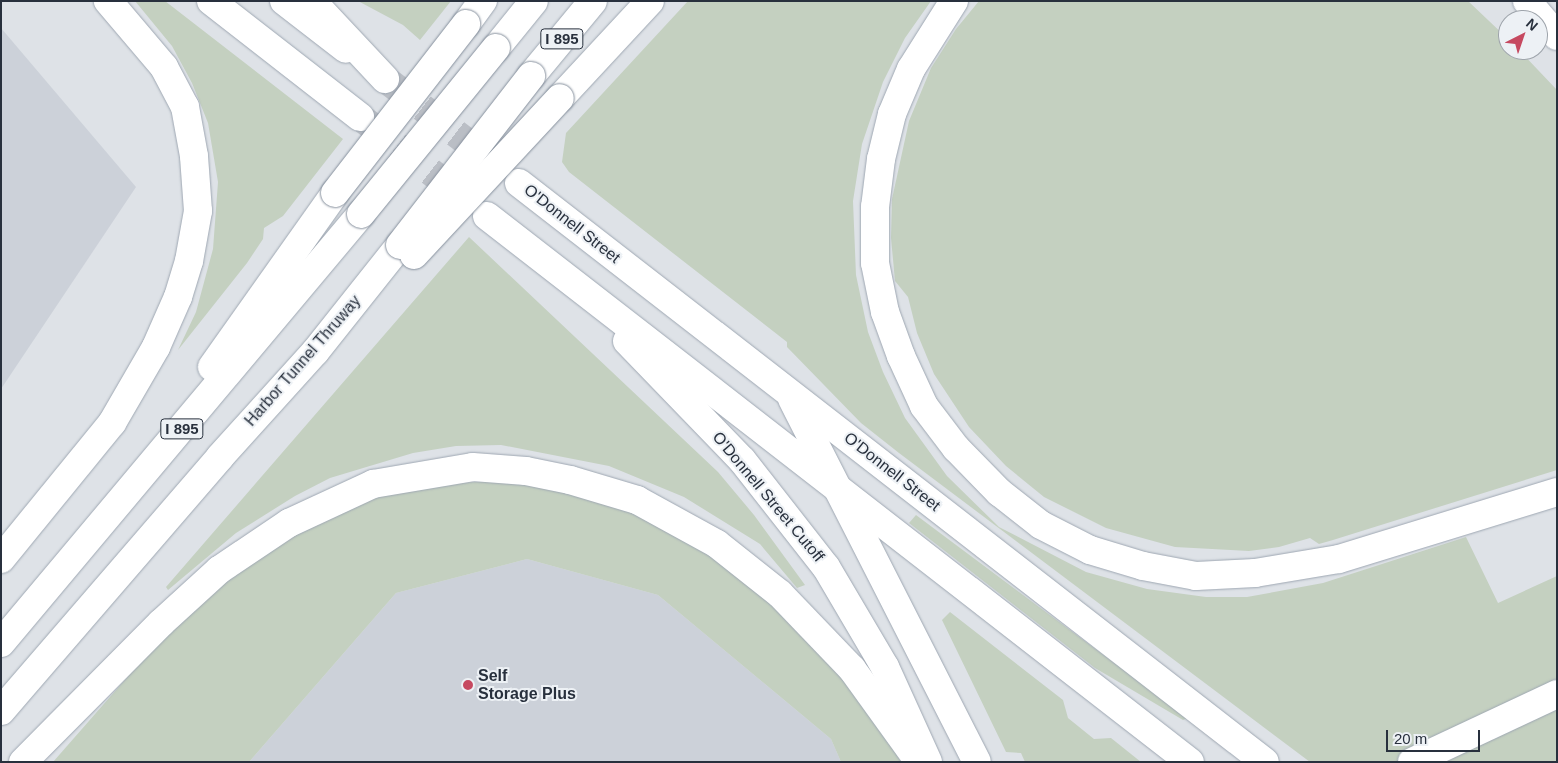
<!DOCTYPE html>
<html>
<head>
<meta charset="utf-8">
<style>
	body { margin:0 }
	#map { position:relative; width:1558px; height:763px; overflow:hidden; background:#dee2e7; font-family:Arial,sans-serif }
	div>[style] { position:absolute }
	.built>* { inset:0; background:#ccd1d9 }
	.green>* { inset:0; background:#c4d0c0 }
	.primary-tunnel>* { height:28px; margin-top:-14px; transform-origin:0; background:repeating-linear-gradient(90deg,#babec5 0 28px,transparent 0 42px) }
	.roads { filter:drop-shadow(0 0 1px #9ea7b2) drop-shadow(0 0 1px #9ea7b2) }
	.primary>* { height:28px; margin:-14px; padding:0 14px; transform-origin:14px; border-radius:14px; background:#fff }
	.motorway>* { height:28px; margin:-14px; padding:0 14px; transform-origin:14px; border-radius:14px; background:#fff }
	.bridges { filter:drop-shadow(0 0 1px #86909d) drop-shadow(0 0 1px #86909d) }
	.motorway-bridge>* { height:28px; margin:-14px; padding:0 14px; transform-origin:14px; border-radius:14px; background:#fff }
	.dots>* { width:14px; height:14px; translate:-50% -50%; box-sizing:border-box; border:2px solid #edf1f5; border-radius:50% }
	span { translate:-50% -50%; white-space:nowrap; text-align:center; line-height:1.15; -webkit-text-stroke:4px #edf1f5; paint-order:stroke }
	.shield-label span { padding:1px 4px; background:#edf1f5; border:1px solid; border-radius:4px; -webkit-text-stroke-width:0 }
	.shield-label { font-size:15px; color:#28303d; font-weight:700 }
	.street-label { font-size:16px; color:#28303d }
	.poi-label { font-size:16px; color:#28303d; font-weight:700 }
	.left { translate:0 -50%; text-align:left }
	.frame { position:absolute; inset:0; border:2px solid #28303d; pointer-events:none }
	.north { position:absolute; left:1498px; top:10px; width:50px; height:50px; box-sizing:border-box; background:#edf1f5; border:1px solid #9ea4ab; border-radius:50%; rotate:41deg; font-size:14px; font-weight:700; line-height:20px; text-align:center; color:#28303d }
	.north::after { content:''; display:block; margin:auto; width:18px; height:22px; background:#c64960; clip-path:polygon(50% 0,100% 100%,50% 72%,0 100%) }
	.scale { position:absolute; left:1386px; top:730px; width:94px; height:22px; box-sizing:border-box; border:2px solid #28303d; border-top:0; padding-left:6px; font-size:15px; line-height:18px; white-space:nowrap; color:#28303d; -webkit-text-stroke:4px #edf1f5; paint-order:stroke }
</style>
</head>
<body>
<div id="map">
	<div class="built">
		<i style="clip-path:polygon(1px 28px,136px 187px,1px 389px)"></i>
		<i style="clip-path:polygon(527px 559px,658px 595px,831px 739px,841px 762px,249px 762px,396px 593px)"></i>
	</div>
	<div class="green">
		<i style="clip-path:polygon(135px 1px,165px 1px,343px 139px,283px 216px,264px 228px,263px 239px,247px 263px,178px 350px,196px 312px,213px 249px,218px 182px,208px 123px,192px 83px,172px 46px)"></i>
		<i style="clip-path:polygon(358px 1px,451px 1px,420px 40px,403px 25px)"></i>
		<i style="clip-path:polygon(688px 1px,931px 1px,905px 38px,883px 82px,862px 144px,853px 201px,856px 275px,868px 332px,883px 372px,905px 418px,947px 476px,999px 527px,1086px 572px,1147px 589px,1206px 597px,1247px 597px,1323px 583px,1466px 537px,1498px 603px,1557px 576px,1557px 762px,1310px 762px,899px 453px,861px 423px,787px 347px,787px 342px,569px 172px,562px 162px,566px 133px)"></i>
		<i style="clip-path:polygon(979px 1px,1468px 1px,1508px 39px,1508px 50px,1519px 50px,1557px 90px,1557px 470px,1333px 540px,1319px 544px,1310px 538px,1279px 547px,1249px 551px,1175px 547px,1106px 528px,1044px 497px,1006px 466px,969px 427px,934px 374px,917px 333px,908px 297px,895px 281px,891px 238px,892px 199px,909px 121px,931px 68px,956px 29px)"></i>
		<i style="clip-path:polygon(469px 237px,718px 472px,754px 515px,805px 585px,797px 588px,760px 544px,684px 497px,609px 466px,501px 445px,456px 446px,413px 453px,330px 478px,295px 496px,236px 533px,168px 590px,166px 587px)"></i>
		<i style="clip-path:polygon(501px 481px,560px 490px,604px 502px,648px 519px,710px 553px,809px 633px,874px 715px,901px 762px,841px 762px,831px 739px,658px 595px,527px 559px,396px 593px,249px 762px,53px 762px,145px 657px,197px 605px,258px 555px,288px 537px,370px 499px,426px 484px)"></i>
		<i style="clip-path:polygon(916px 515px,1188px 718px,1183px 720px,1095px 668px,909px 523px)"></i>
		<i style="clip-path:polygon(950px 612px,1063px 700px,1068px 718px,1094px 739px,1111px 738px,1141px 762px,1025px 762px,1021px 753px,1006px 752px,942px 620px)"></i>
	</div>
	<div class="primary-tunnel">
		<i style="left:389px;top:82px;width:133px;rotate:37.6deg"></i>
		<i style="left:364px;top:120px;width:129px;rotate:37.8deg"></i>
	</div>
	<div class="roads">
		<div class="primary">
			<i style="left:211px;top:1px;width:189px;rotate:37.9deg"></i>
			<i style="left:284px;top:1px;width:78px;rotate:37.7deg"></i>
			<i style="left:519px;top:183px;width:944px;rotate:37.82deg"></i>
			<i style="left:487px;top:216px;width:890px;rotate:37.84deg"></i>
			<i style="left:627px;top:341px;width:165px;rotate:46deg"></i>
			<i style="left:742px;top:460px;width:136px;rotate:51.9deg"></i>
			<i style="left:826px;top:567px;width:116px;rotate:59.5deg"></i>
			<i style="left:885px;top:667px;width:104px;rotate:65.6deg"></i>
			<i style="left:792px;top:399px;width:407px;rotate:63deg"></i>
		</div>
		<div class="motorway">
			<i style="left:312px;top:1px;width:107px;rotate:46.9deg"></i>
			<i style="left:954px;top:1px;width:80px;rotate:122.3deg"></i>
			<i style="left:911px;top:69px;width:49px;rotate:112.9deg"></i>
			<i style="left:892px;top:114px;width:46px;rotate:103.7deg"></i>
			<i style="left:881px;top:159px;width:48px;rotate:97.1deg"></i>
			<i style="left:875px;top:207px;width:56px;rotate:90deg"></i>
			<i style="left:875px;top:263px;width:50px;rotate:78.5deg"></i>
			<i style="left:885px;top:312px;width:47px;rotate:70deg"></i>
			<i style="left:901px;top:356px;width:55px;rotate:65.3deg"></i>
			<i style="left:924px;top:406px;width:53px;rotate:52.7deg"></i>
			<i style="left:956px;top:448px;width:62px;rotate:45.7deg"></i>
			<i style="left:999px;top:492px;width:53px;rotate:38.2deg"></i>
			<i style="left:1041px;top:525px;width:55px;rotate:27deg"></i>
			<i style="left:1090px;top:550px;width:55px;rotate:16.8deg"></i>
			<i style="left:1143px;top:566px;width:54px;rotate:10.7deg"></i>
			<i style="left:1196px;top:576px;width:59px;rotate:-2.9deg"></i>
			<i style="left:1255px;top:573px;width:85px;rotate:-9.5deg"></i>
			<i style="left:1339px;top:559px;width:228px;rotate:-17.1deg"></i>
			<i style="left:1527px;top:1px;width:46px;rotate:49.4deg"></i>
			<i style="left:466px;top:24px;width:29px;rotate:-54deg"></i>
			<i style="left:496px;top:48px;width:60px;rotate:-51deg"></i>
			<i style="left:531px;top:76px;width:97px;rotate:-50.4deg"></i>
			<i style="left:560px;top:98px;width:132px;rotate:-47.1deg"></i>
			<i style="left:212px;top:367px;width:213px;rotate:-54.7deg"></i>
			<i style="left:1px;top:559px;width:176px;rotate:-50.8deg"></i>
			<i style="left:112px;top:423px;width:88px;rotate:-59.9deg"></i>
			<i style="left:156px;top:347px;width:55px;rotate:-66.3deg"></i>
			<i style="left:178px;top:297px;width:38px;rotate:-73deg"></i>
			<i style="left:189px;top:261px;width:51px;rotate:-79.8deg"></i>
			<i style="left:198px;top:211px;width:55px;rotate:-94.2deg"></i>
			<i style="left:194px;top:156px;width:50px;rotate:-100.4deg"></i>
			<i style="left:185px;top:107px;width:45px;rotate:-117.7deg"></i>
			<i style="left:164px;top:67px;width:87px;rotate:-130.3deg"></i>
			<i style="left:1px;top:643px;width:560px;rotate:-50deg"></i>
			<i style="left:1px;top:711px;width:335px;rotate:-49.2deg"></i>
			<i style="left:220px;top:457px;width:142px;rotate:-47.9deg"></i>
			<i style="left:315px;top:352px;width:137px;rotate:-51.5deg"></i>
			<i style="left:23px;top:762px;width:196px;rotate:-45.2deg"></i>
			<i style="left:161px;top:623px;width:79px;rotate:-42.4deg"></i>
			<i style="left:219px;top:570px;width:84px;rotate:-33.9deg"></i>
			<i style="left:289px;top:523px;width:93px;rotate:-24.9deg"></i>
			<i style="left:373px;top:484px;width:101px;rotate:-9.6deg"></i>
			<i style="left:473px;top:467px;width:53px;rotate:4.3deg"></i>
			<i style="left:526px;top:471px;width:45px;rotate:11.6deg"></i>
			<i style="left:570px;top:480px;width:70px;rotate:16.6deg"></i>
			<i style="left:637px;top:500px;width:91px;rotate:28.8deg"></i>
			<i style="left:717px;top:544px;width:80px;rotate:38.4deg"></i>
			<i style="left:780px;top:594px;width:104px;rotate:46.2deg"></i>
			<i style="left:852px;top:669px;width:115px;rotate:54.2deg"></i>
			<i style="left:1412px;top:762px;width:160px;rotate:-25.1deg"></i>
		</div>
	</div>
	<div class="bridges">
		<div class="motorway-bridge">
			<i style="left:335px;top:193px;width:214px;rotate:-52.2deg"></i>
			<i style="left:361px;top:214px;width:214px;rotate:-50.9deg"></i>
			<i style="left:400px;top:245px;width:214px;rotate:-52.2deg"></i>
			<i style="left:414px;top:255px;width:214px;rotate:-47.1deg"></i>
		</div>
	</div>
	<div class="dots">
		<i style="left:468px;top:685px;background:#c64960"></i>
	</div>
	<div class="shield-label">
		<span style="left:562px;top:39px">I 895</span>
		<span style="left:182px;top:429px">I 895</span>
	</div>
	<div class="street-label">
		<span style="left:572px;top:224px;rotate:38deg">O'Donnell Street</span>
		<span style="left:303px;top:361px;rotate:-49deg">Harbor Tunnel Thruway</span>
		<span style="left:892px;top:472px;rotate:38deg">O'Donnell Street</span>
		<span style="left:768px;top:497px;rotate:50deg">O'Donnell Street Cutoff</span>
	</div>
	<div class="poi-label">
		<span class="left" style="left:478px;top:685px">Self<br>Storage Plus</span>
	</div>
	<div class="frame"></div>
	<div class="north">N</div>
	<div class="scale">20 m</div>
</div>
</body>
</html>
